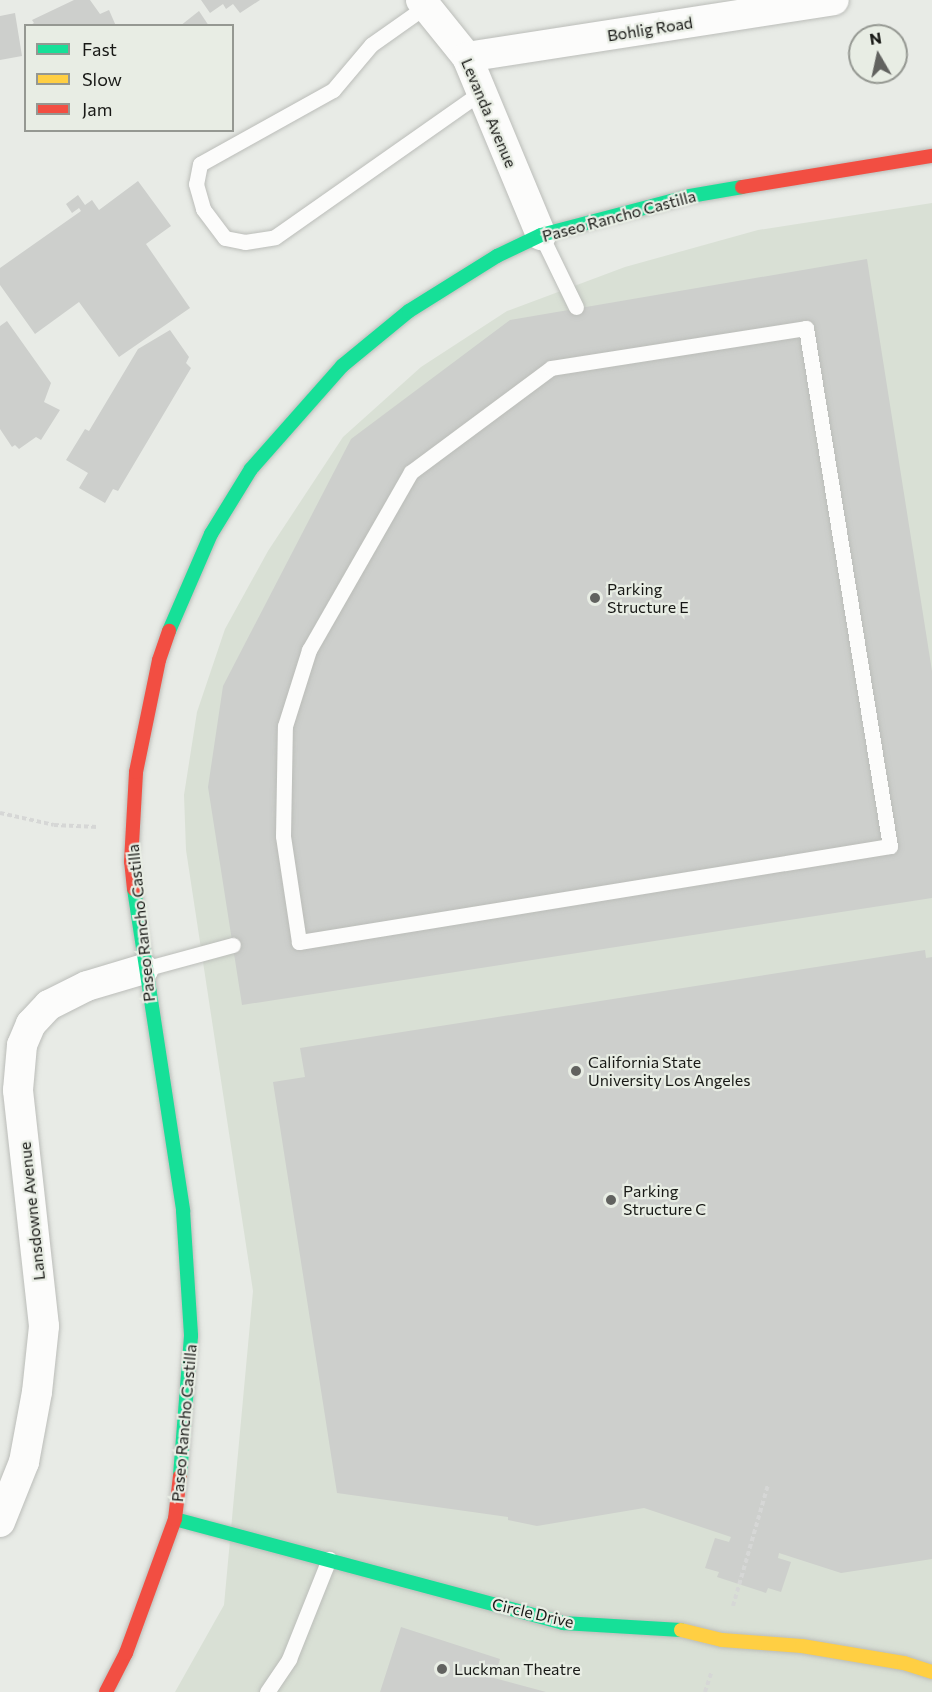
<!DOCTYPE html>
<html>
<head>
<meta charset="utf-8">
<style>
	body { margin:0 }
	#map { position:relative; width:932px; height:1692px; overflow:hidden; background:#e8ebe6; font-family:Commissioner,sans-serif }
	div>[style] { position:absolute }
	.built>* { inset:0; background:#d9e0d5 }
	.building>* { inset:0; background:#cdcfcc }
	.path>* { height:4px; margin-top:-2px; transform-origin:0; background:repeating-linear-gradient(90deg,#d6d7d6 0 4.5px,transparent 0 7.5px) }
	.roads { filter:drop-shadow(0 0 2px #bbbdb9) drop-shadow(0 0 2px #bbbdb9) }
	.lane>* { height:15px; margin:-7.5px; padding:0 7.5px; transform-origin:7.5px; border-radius:7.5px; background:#fcfcfb }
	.street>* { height:30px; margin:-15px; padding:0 15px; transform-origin:15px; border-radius:15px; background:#fcfcfb }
	.fast>* { height:14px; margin:-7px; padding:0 7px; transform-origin:7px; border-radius:7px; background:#16e098 }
	.slow>* { height:14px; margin:-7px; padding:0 7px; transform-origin:7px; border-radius:7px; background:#ffcf43 }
	.jam>* { height:14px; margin:-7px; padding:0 7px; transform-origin:7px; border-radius:7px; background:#f24e42 }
	.dots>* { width:16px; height:16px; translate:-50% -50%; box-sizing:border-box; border:3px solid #e8ede4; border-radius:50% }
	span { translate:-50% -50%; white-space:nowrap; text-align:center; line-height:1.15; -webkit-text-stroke:4.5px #e8ede4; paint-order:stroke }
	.street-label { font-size:16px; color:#181916 }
	.poi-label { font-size:16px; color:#181916 }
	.left { translate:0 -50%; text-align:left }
	.legend { position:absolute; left:24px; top:24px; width:210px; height:108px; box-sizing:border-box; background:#e8ede4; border:2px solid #959892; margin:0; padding:8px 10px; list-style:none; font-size:18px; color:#181916 }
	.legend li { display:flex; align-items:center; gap:12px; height:30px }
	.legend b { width:30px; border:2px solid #959892 }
	.north { position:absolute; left:848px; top:24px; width:60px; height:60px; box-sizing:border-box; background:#e8ede4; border:2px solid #959892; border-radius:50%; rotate:351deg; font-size:16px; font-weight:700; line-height:24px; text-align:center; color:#181916 }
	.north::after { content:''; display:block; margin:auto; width:21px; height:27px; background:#61625f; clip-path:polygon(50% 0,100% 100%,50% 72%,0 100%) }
</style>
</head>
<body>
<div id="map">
	<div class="built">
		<i style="clip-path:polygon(932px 203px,932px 1692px,175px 1692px,224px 1605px,253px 1291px,186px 850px,184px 795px,197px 712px,225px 629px,268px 551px,343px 437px,421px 367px,507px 311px,625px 267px,758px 230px)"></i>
	</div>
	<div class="building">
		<i style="clip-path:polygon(74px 0,90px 0,100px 14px,109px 10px,116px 26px,29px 26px,34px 23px,32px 20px)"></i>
		<i style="clip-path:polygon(201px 0,260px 0,240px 13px,233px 4px,226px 9px,223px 4px,210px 13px)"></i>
		<i style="clip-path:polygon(199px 11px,209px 26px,180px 26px)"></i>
		<i style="clip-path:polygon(15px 13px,22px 56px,0 60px,0 16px)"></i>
		<i style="clip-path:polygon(138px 181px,171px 226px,146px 244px,190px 308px,119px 357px,79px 302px,35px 334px,0 285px,0 268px,81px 211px,79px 208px,72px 213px,66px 204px,78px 195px,85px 205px,92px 200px,99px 210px)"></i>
		<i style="clip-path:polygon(867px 259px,932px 671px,932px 898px,242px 1005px,208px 787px,223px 686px,351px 439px,510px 320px)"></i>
		<i style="clip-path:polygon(7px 321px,51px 383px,44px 402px,60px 410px,41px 440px,36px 437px,19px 449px,15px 445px,12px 447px,0 429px,0 326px)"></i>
		<i style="clip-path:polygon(170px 330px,189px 357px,186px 363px,191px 368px,118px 491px,113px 489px,105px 503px,79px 488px,88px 473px,66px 460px,85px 429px,89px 431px,138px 349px)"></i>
		<i style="clip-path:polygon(925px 950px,926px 958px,932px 957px,932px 1559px,841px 1573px,779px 1553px,778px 1558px,791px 1562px,781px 1592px,768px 1588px,766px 1593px,717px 1577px,719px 1572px,705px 1568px,715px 1538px,729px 1542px,731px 1537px,644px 1508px,537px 1526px,508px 1520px,508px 1517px,337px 1493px,273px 1082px,305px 1077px,300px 1048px)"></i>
		<i style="clip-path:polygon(401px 1627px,500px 1659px,494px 1678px,546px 1692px,380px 1692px)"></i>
	</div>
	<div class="path">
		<i style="left:0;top:813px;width:55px;rotate:12.5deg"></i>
		<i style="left:54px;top:825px;width:44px;rotate:2.6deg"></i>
		<i style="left:733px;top:1606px;width:126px;rotate:-73.9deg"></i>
		<i style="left:705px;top:1692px;width:20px;rotate:-72deg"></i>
	</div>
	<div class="roads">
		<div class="lane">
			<i style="left:426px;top:6px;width:67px;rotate:144.7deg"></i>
			<i style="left:371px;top:45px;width:59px;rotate:130.2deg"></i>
			<i style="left:333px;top:90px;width:152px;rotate:150.9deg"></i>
			<i style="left:200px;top:164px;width:20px;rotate:101deg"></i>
			<i style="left:196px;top:184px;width:26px;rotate:74deg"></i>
			<i style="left:203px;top:209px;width:36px;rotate:53deg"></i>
			<i style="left:225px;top:238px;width:20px;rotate:11deg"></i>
			<i style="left:245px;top:242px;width:30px;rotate:-9deg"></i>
			<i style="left:275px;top:237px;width:252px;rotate:-35.1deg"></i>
			<i style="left:541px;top:235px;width:80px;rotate:64.1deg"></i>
			<i style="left:806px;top:328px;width:525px;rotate:80.79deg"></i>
			<i style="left:890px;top:846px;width:599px;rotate:170.77deg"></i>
			<i style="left:299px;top:942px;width:107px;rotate:-98.6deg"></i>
			<i style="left:283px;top:836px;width:110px;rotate:-89deg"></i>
			<i style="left:285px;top:726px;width:80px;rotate:-72.5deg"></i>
			<i style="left:309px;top:650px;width:205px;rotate:-60.2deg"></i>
			<i style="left:411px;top:472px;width:174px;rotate:-36.6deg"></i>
			<i style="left:551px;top:368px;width:258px;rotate:-8.9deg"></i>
			<i style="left:144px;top:969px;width:92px;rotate:-15.1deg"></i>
			<i style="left:267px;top:1692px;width:40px;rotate:-56deg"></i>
			<i style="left:289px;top:1659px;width:108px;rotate:-68.2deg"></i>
		</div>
		<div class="street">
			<i style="left:421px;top:0;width:73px;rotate:51.1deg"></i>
			<i style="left:467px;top:57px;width:193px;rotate:67.4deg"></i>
			<i style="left:467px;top:57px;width:371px;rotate:-8.8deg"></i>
			<i style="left:0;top:1522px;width:65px;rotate:-68.2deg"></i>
			<i style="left:24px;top:1462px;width:71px;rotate:-79.5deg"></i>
			<i style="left:37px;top:1392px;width:66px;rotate:-83.9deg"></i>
			<i style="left:44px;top:1326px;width:237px;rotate:-96.3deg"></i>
			<i style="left:18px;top:1090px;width:45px;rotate:-84.9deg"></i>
			<i style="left:22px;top:1045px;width:23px;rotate:-67deg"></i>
			<i style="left:31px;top:1024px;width:26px;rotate:-47deg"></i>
			<i style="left:49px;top:1005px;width:42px;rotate:-26.6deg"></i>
			<i style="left:87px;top:986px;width:59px;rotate:-16.6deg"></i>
		</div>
		<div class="fast">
			<i style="left:169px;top:631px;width:106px;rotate:-66.6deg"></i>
			<i style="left:211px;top:534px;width:76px;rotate:-58.4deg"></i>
			<i style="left:251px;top:469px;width:137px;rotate:-48.5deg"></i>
			<i style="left:342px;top:366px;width:87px;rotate:-39.4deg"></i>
			<i style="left:409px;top:311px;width:104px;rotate:-32deg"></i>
			<i style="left:497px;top:256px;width:49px;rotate:-25.5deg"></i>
			<i style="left:541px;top:235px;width:154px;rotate:-14.7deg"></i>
			<i style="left:690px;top:196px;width:53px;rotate:-9.8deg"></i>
			<i style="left:134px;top:889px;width:326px;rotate:81.3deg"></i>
			<i style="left:183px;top:1211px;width:125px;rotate:86.3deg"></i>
			<i style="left:191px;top:1336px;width:140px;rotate:94.5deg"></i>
			<i style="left:175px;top:1519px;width:402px;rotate:15deg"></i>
			<i style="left:563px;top:1623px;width:118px;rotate:3.4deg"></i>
		</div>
		<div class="slow">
			<i style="left:681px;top:1630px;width:42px;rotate:13.7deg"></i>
			<i style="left:722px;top:1640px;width:80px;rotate:4.3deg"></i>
			<i style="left:802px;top:1646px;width:103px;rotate:9.5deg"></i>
			<i style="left:904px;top:1663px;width:29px;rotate:18deg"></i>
		</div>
		<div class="jam">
			<i style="left:742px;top:187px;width:193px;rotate:-9.3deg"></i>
			<i style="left:134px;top:889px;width:27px;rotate:-96deg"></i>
			<i style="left:131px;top:862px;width:90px;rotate:-86.8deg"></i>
			<i style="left:136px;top:772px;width:114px;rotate:-78.4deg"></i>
			<i style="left:159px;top:660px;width:31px;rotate:-71deg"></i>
			<i style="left:106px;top:1692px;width:44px;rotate:-62.9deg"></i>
			<i style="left:126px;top:1653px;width:143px;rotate:-69.9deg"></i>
			<i style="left:175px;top:1519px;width:43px;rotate:-83.4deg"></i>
		</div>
	</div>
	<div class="dots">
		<i style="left:595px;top:598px;background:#61625f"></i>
		<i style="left:576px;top:1071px;background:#61625f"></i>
		<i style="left:611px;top:1200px;background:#61625f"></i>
		<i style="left:442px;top:1669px;background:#61625f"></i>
	</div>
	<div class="street-label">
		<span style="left:650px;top:29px;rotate:-9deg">Bohlig Road</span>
		<span style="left:489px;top:113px;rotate:67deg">Levanda Avenue</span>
		<span style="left:619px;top:216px;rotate:-15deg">Paseo Rancho Castilla</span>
		<span style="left:141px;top:923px;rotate:-96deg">Paseo Rancho Castilla</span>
		<span style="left:32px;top:1211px;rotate:-96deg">Lansdowne Avenue</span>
		<span style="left:184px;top:1423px;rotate:-85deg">Paseo Rancho Castilla</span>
		<span style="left:533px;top:1613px;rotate:13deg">Circle Drive</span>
	</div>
	<div class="poi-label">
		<span class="left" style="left:607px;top:598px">Parking<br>Structure E</span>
		<span class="left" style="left:588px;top:1071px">California State<br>University Los Angeles</span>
		<span class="left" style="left:623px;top:1200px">Parking<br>Structure C</span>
		<span class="left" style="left:454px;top:1669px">Luckman Theatre</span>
	</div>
	<ul class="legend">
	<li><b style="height:8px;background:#16e098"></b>Fast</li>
	<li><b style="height:8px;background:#ffcf43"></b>Slow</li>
	<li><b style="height:8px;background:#f24e42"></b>Jam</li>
	</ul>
	<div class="north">N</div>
</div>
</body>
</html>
